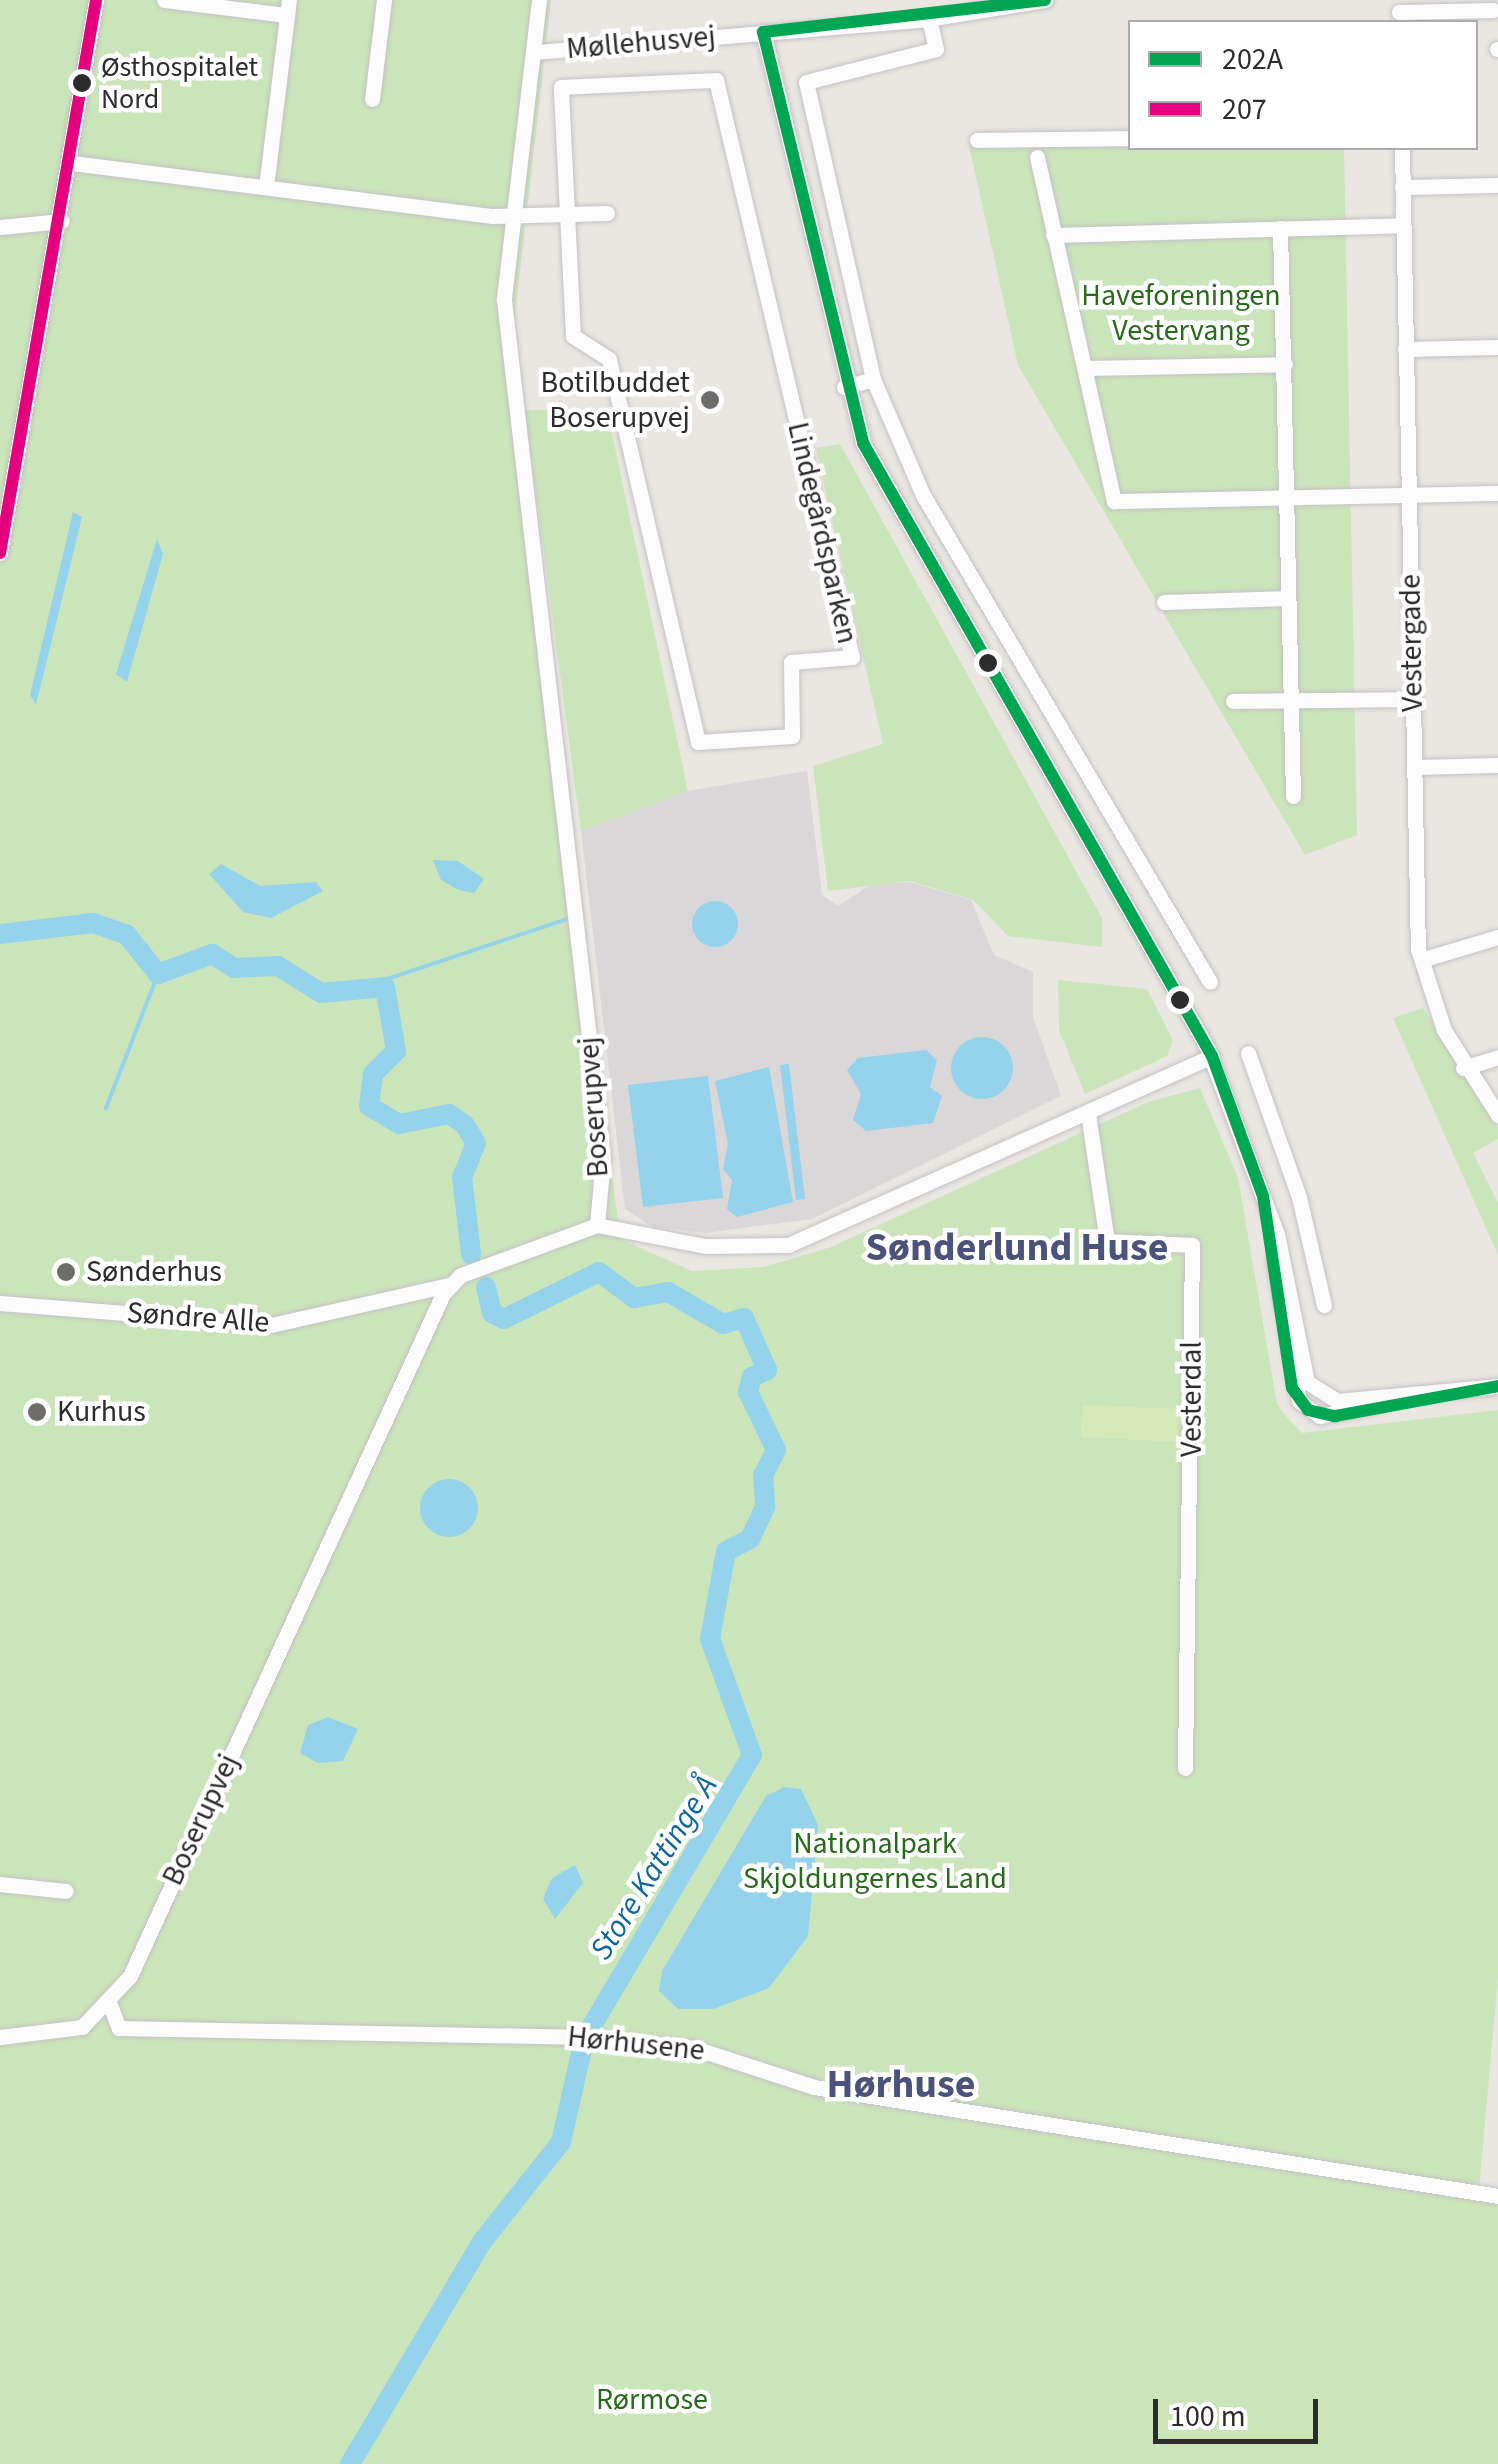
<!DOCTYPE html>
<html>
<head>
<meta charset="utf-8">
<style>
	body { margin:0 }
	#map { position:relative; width:1498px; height:2464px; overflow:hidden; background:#eae6e2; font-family:"Source Sans 3",sans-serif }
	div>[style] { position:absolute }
	.industrial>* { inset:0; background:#dad7d9 }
	.green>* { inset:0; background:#cbe5ba }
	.pitch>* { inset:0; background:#d6e9b8 }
	.water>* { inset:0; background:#95d2ec }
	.round { border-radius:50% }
	.stream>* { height:4px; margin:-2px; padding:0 2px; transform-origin:2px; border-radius:2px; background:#95d2ec }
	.river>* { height:20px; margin:-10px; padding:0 10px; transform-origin:10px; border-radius:10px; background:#95d2ec }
	.roads { filter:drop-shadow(0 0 2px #c3c2c3) drop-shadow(0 0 2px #c3c2c3) }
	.minor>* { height:15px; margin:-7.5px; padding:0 7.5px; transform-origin:7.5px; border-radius:7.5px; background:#fcfbfb }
	.bus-1>* { height:12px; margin:-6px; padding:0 6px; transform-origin:6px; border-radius:6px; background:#00a651 }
	.bus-2>* { height:12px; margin:-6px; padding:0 6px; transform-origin:6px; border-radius:6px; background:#e5007d }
	.dots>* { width:28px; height:28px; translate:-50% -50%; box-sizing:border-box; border:5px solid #fff; border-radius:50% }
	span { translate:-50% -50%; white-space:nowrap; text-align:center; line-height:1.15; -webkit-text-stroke:9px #fff; paint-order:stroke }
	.bus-label { font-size:28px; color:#2c2c2c }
	.left { translate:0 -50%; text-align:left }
	.street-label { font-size:30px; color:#2c2c2c }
	.park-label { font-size:30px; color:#286b1a }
	.poi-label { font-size:30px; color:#2c2c2c }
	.right { translate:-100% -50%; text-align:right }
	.water-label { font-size:32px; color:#0c689f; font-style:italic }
	.district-label { font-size:40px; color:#4b537d; font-weight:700 }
	.legend { position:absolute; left:1128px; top:20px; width:350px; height:130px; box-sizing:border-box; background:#fff; border:2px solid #ababab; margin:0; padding:12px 18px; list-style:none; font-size:30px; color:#2c2c2c }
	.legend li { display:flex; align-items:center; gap:20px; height:50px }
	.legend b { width:50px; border:2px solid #ababab }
	.scale { position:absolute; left:1153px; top:2399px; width:165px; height:45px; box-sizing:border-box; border:5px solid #2c2c2c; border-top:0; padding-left:12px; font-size:30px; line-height:35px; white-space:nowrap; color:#2c2c2c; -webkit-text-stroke:8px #fff; paint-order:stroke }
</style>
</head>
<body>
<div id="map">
	<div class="industrial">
		<i style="clip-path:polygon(807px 771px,822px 895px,838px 906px,870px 885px,910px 882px,971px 900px,994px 955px,1033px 972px,1033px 1017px,1061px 1096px,812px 1219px,705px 1233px,653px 1227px,625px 1209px,581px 831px,688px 791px)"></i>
	</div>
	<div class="green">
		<i style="clip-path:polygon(0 0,551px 0,513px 332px,620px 1239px,692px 1271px,764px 1267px,831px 1247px,1148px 1102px,1200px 1088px,1238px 1178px,1277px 1404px,1289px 1420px,1302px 1433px,1498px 1410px,1498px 1978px,1478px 2200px,1498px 2205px,1498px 2464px,0 2464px)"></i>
		<i style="clip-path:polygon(969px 146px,1344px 148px,1357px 835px,1305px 855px,1018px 365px)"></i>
		<i style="clip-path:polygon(525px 410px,607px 410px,688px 791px,581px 831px)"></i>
		<i style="clip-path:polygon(840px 444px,1102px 918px,1102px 947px,1008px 936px,973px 900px,910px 881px,828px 891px,813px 766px,883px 744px,816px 448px)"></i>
		<i style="clip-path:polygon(1058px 980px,1147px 989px,1173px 1040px,1167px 1056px,1085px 1094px,1059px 1030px)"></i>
		<i style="clip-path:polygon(1423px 1008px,1498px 1128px,1498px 1139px,1473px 1153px,1498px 1203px,1498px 1255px,1393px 1018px)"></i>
	</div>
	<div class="pitch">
		<i style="clip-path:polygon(1082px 1405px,1180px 1409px,1178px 1442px,1081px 1437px)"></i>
	</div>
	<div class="water">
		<i style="clip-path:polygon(73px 512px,82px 517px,36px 705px,30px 695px)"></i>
		<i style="clip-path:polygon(157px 539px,163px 554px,127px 682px,116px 674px)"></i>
		<i style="clip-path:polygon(433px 860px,458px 861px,484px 879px,474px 893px,459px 890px,441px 880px)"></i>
		<i style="clip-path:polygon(221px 864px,260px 886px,316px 882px,323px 891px,271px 918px,243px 912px,209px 874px)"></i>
		<i class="round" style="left:692px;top:901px;width:46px;height:46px"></i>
		<i class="round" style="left:951px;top:1037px;width:62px;height:62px"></i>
		<i style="clip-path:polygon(926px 1050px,937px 1060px,930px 1087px,942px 1096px,933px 1123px,866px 1131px,853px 1120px,861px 1094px,847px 1070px,858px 1058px)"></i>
		<i style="clip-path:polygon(789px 1064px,805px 1199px,796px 1200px,780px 1065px)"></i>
		<i style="clip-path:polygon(769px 1067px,793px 1202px,737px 1217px,727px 1209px,732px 1180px,723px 1169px,728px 1144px,715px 1081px)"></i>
		<i style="clip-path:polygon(708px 1076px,723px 1198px,643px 1207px,628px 1085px)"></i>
		<i class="round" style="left:420px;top:1479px;width:58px;height:58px"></i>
		<i style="clip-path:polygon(328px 1717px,358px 1729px,343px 1761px,318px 1763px,300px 1753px,308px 1725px)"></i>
		<i style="clip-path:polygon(784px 1787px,801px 1789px,818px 1825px,808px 1936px,769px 1988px,713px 2009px,678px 2009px,659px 1991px,662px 1971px,766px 1796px)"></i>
		<i style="clip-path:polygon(575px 1865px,583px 1883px,555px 1919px,543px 1899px,552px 1878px)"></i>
	</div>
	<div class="stream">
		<i style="left:375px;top:983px;width:202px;rotate:-18.4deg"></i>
		<i style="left:106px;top:1108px;width:144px;rotate:-68.8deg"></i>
	</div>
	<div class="river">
		<i style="left:0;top:934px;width:94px;rotate:-6.7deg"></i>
		<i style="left:93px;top:923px;width:36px;rotate:19deg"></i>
		<i style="left:127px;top:935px;width:50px;rotate:51.5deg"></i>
		<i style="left:158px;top:974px;width:58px;rotate:-20.3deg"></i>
		<i style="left:212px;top:954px;width:26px;rotate:32deg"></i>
		<i style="left:234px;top:968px;width:44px;rotate:-2.6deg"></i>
		<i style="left:278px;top:966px;width:51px;rotate:32.1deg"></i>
		<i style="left:321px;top:993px;width:64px;rotate:-5.4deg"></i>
		<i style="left:385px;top:987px;width:65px;rotate:80.2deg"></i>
		<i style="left:396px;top:1051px;width:33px;rotate:135deg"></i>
		<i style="left:373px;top:1074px;width:32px;rotate:97deg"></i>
		<i style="left:369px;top:1106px;width:35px;rotate:31deg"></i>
		<i style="left:399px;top:1124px;width:51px;rotate:-11.3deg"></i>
		<i style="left:449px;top:1114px;width:19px;rotate:35deg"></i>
		<i style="left:465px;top:1125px;width:21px;rotate:59deg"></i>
		<i style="left:476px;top:1143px;width:37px;rotate:112deg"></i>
		<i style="left:462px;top:1177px;width:78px;rotate:83.3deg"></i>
		<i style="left:486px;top:1287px;width:27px;rotate:77deg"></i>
		<i style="left:492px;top:1313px;width:13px;rotate:27deg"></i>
		<i style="left:504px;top:1319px;width:106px;rotate:-26.3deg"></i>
		<i style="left:599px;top:1272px;width:44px;rotate:36.6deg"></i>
		<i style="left:634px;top:1298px;width:35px;rotate:-10deg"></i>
		<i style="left:668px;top:1292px;width:64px;rotate:30.2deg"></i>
		<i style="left:723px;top:1324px;width:22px;rotate:-16deg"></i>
		<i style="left:744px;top:1318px;width:57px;rotate:66.1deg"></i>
		<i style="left:767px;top:1370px;width:17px;rotate:155deg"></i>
		<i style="left:752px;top:1377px;width:16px;rotate:105deg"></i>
		<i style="left:748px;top:1392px;width:64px;rotate:64.2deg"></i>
		<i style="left:776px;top:1450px;width:28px;rotate:117deg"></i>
		<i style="left:763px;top:1475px;width:32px;rotate:86deg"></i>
		<i style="left:765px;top:1507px;width:35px;rotate:115deg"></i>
		<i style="left:750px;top:1539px;width:27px;rotate:153deg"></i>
		<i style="left:726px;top:1551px;width:89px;rotate:100.3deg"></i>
		<i style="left:710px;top:1639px;width:123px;rotate:70.1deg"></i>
		<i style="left:752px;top:1755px;width:316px;rotate:120.6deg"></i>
		<i style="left:350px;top:2464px;width:257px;rotate:-59.3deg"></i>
		<i style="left:481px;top:2243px;width:129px;rotate:-51.6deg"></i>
		<i style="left:561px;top:2142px;width:100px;rotate:-77.3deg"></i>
	</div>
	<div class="roads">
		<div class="minor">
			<i style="left:164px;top:0;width:124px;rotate:7deg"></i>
			<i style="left:539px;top:0;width:302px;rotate:96.7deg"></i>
			<i style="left:504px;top:300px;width:864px;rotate:83.42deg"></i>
			<i style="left:603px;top:1158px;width:67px;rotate:95.1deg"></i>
			<i style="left:1399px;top:12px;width:94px;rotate:-1.2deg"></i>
			<i style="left:763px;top:32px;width:423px;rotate:76.3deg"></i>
			<i style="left:863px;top:443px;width:695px;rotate:60.34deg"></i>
			<i style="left:1207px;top:1047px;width:200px;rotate:69.5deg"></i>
			<i style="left:1277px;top:1234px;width:151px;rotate:78.5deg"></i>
			<i style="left:1307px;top:1382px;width:36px;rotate:32deg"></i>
			<i style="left:1337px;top:1401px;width:162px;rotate:-5.3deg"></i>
			<i style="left:1497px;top:49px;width:1px"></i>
			<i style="left:536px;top:52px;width:394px;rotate:-4.8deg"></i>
			<i style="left:929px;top:19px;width:118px;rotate:-9.3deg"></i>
			<i style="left:716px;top:80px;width:593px;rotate:76.74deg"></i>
			<i style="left:852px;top:657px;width:61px;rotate:175.3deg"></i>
			<i style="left:791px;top:662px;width:74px;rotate:89.2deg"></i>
			<i style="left:792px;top:736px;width:94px;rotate:176.3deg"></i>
			<i style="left:698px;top:742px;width:393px;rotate:-103.1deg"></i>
			<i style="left:609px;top:359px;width:43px;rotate:-147.4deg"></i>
			<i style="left:573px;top:336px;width:249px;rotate:-92.8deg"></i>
			<i style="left:561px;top:87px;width:155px;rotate:-2.6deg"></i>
			<i style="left:372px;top:99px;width:100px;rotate:-83.1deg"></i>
			<i style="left:977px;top:140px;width:153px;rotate:-0.7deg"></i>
			<i style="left:1402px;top:148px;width:801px;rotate:88.86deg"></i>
			<i style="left:1418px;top:949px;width:85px;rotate:72.2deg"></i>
			<i style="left:1444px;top:1030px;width:101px;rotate:57.6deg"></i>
			<i style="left:1037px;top:157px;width:353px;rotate:77.4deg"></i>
			<i style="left:1114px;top:501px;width:384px;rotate:-1.2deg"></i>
			<i style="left:72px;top:163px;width:424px;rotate:7.2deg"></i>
			<i style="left:493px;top:216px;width:114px;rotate:-1.5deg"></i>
			<i style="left:266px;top:187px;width:188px;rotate:-83deg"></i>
			<i style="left:1402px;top:187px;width:96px;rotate:-1.2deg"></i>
			<i style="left:0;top:227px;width:62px;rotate:-5.5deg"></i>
			<i style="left:1280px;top:228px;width:568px;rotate:88.69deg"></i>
			<i style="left:1053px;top:235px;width:350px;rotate:-1.6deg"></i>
			<i style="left:1405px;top:349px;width:93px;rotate:-1.2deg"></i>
			<i style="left:1085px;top:368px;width:200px;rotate:-1.1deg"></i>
			<i style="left:873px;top:379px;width:304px;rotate:-102.7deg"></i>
			<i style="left:806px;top:82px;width:134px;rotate:-14.2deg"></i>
			<i style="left:936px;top:49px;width:31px;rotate:-103deg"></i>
			<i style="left:844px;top:387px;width:30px;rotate:-15deg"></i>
			<i style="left:873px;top:379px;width:126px;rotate:66.7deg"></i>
			<i style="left:923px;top:495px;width:565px;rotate:59.49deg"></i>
			<i style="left:0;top:553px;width:561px;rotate:-80.15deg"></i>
			<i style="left:1164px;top:602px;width:124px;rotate:-1.8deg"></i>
			<i style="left:1233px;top:701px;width:180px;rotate:-0.6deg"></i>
			<i style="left:1414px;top:767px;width:84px;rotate:-1.4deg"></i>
			<i style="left:1424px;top:959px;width:77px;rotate:-16.6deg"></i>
			<i style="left:1248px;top:1053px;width:153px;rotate:70.5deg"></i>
			<i style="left:1299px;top:1197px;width:111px;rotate:77deg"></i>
			<i style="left:1463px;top:1068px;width:37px;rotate:-17deg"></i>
			<i style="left:1088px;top:1113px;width:129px;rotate:81.6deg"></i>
			<i style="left:1107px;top:1241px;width:85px;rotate:2.7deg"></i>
			<i style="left:1192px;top:1245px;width:523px;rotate:90.77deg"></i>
			<i style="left:1274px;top:1259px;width:144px;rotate:80deg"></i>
			<i style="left:1299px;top:1401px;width:26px;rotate:36deg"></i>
			<i style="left:1320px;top:1416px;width:56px;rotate:-11.3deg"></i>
			<i style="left:0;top:1303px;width:272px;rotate:4.6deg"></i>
			<i style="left:271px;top:1325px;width:182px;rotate:-12.7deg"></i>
			<i style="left:0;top:1884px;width:66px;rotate:6.1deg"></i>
			<i style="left:110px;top:2005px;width:25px;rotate:69deg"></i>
			<i style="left:119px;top:2028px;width:456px;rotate:1.1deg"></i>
			<i style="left:575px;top:2037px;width:120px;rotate:5.3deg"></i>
			<i style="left:694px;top:2048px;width:126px;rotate:18deg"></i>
			<i style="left:814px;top:2087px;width:693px;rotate:9.05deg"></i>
			<i style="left:0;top:2037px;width:83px;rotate:-7deg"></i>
			<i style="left:82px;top:2027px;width:70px;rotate:-46.7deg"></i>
			<i style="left:130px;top:1976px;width:750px;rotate:-65.35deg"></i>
			<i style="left:443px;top:1294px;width:26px;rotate:-47deg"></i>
			<i style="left:461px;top:1275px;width:145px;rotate:-20.2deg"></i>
			<i style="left:597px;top:1225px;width:110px;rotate:11deg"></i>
			<i style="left:705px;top:1246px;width:83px;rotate:-0.7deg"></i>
			<i style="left:788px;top:1245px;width:464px;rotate:-24deg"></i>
		</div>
	</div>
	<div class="bus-1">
		<i style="left:763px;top:32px;width:423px;rotate:76.3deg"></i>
		<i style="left:863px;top:443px;width:705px;rotate:60.35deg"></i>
		<i style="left:1212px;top:1056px;width:149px;rotate:70deg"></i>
		<i style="left:1263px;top:1196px;width:194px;rotate:81.4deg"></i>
		<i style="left:1292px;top:1388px;width:27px;rotate:54deg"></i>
		<i style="left:1308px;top:1410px;width:28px;rotate:13deg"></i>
		<i style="left:1335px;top:1416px;width:166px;rotate:-10.4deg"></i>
		<i style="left:763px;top:32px;width:284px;rotate:-6.5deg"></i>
	</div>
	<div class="bus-2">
		<i style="left:0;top:553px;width:561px;rotate:-80.15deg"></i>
	</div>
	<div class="dots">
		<i style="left:82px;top:83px;background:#2c2c2c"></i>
		<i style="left:710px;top:400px;background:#6e6d6c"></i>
		<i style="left:988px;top:663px;background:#2c2c2c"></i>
		<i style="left:1180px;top:1000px;background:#2c2c2c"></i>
		<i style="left:66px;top:1272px;background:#6e6d6c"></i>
		<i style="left:37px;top:1412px;background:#6e6d6c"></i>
	</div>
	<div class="bus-label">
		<span class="left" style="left:101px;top:83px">Østhospitalet<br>Nord</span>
	</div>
	<div class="street-label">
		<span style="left:641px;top:43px;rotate:-5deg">Møllehusvej</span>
		<span style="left:822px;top:533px;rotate:77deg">Lindegårdsparken</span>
		<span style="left:1412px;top:643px;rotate:-91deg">Vestergade</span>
		<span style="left:594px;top:1107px;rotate:-94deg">Boserupvej</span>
		<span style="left:198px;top:1318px;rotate:4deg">Søndre Alle</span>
		<span style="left:1192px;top:1399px;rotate:-90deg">Vesterdal</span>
		<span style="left:201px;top:1820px;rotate:-65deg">Boserupvej</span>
		<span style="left:636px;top:2044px;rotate:6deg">Hørhusene</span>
	</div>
	<div class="park-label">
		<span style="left:1181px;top:313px">Haveforeningen<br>Vestervang</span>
		<span style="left:875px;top:1861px">Nationalpark<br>Skjoldungernes Land</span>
		<span style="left:652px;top:2400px">Rørmose</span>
	</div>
	<div class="poi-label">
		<span class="right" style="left:690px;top:400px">Botilbuddet<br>Boserupvej</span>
		<span class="left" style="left:86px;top:1272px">Sønderhus</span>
		<span class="left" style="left:57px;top:1412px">Kurhus</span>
	</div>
	<div class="water-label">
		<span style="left:654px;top:1868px;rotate:-58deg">Store Kattinge Å</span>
	</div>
	<div class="district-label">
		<span style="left:1017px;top:1248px">Sønderlund Huse</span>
		<span style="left:901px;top:2085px">Hørhuse</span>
	</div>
	<ul class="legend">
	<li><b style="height:12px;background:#00a651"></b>202A</li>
	<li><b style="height:12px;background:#e5007d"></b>207</li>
	</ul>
	<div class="scale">100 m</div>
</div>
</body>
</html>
